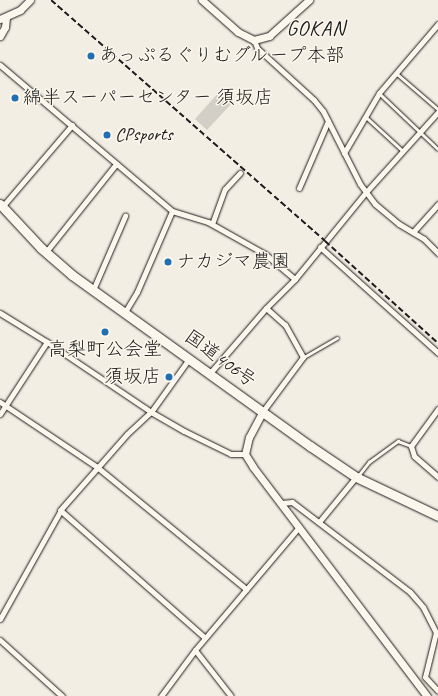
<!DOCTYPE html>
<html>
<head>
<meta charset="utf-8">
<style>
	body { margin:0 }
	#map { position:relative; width:438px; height:696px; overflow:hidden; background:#f2eee4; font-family:Caveat,"Klee One",sans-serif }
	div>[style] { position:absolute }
	.green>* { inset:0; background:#d2cfc6 }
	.roads { filter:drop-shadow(0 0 1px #1c1c1c) drop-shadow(0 0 1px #1c1c1c) }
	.lane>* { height:2.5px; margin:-1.25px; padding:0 1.25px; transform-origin:1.25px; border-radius:1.25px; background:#fbf7ec }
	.street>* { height:5px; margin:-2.5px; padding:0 2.5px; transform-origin:2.5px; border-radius:2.5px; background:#fbf7ec }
	.secondary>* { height:7px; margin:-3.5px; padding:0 3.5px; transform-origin:3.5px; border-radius:3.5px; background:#fbf7ec }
	.highway>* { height:9px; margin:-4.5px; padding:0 4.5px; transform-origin:4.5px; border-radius:4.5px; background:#fbf7ec }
	.rail>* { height:2px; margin-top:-1px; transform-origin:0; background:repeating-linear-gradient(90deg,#1c1c1c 0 6px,transparent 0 9px) }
	.dots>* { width:11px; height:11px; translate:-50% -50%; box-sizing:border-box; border:2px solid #fbf7ec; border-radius:50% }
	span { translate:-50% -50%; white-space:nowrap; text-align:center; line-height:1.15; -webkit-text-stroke:3px #fbf7ec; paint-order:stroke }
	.poi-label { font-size:19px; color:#1c1c1c }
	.left { translate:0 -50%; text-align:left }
	.right { translate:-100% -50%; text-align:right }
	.street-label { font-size:19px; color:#1c1c1c }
	.quarter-label { font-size:21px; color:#1c1c1c; letter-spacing:1px }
</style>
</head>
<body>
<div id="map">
	<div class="green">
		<i style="clip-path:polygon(219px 92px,232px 103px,207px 130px,195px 119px)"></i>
	</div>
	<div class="roads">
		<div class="lane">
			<i style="left:396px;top:73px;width:55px;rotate:40.6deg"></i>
			<i style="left:379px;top:93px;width:81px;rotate:43.5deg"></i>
			<i style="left:366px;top:117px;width:49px;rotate:42.5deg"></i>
			<i style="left:304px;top:357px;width:38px;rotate:-30deg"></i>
			<i style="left:358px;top:476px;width:18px;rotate:-52deg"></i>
			<i style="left:369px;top:462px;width:36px;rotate:-36deg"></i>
			<i style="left:398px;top:441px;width:14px;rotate:21deg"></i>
		</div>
		<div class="street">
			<i style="left:254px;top:40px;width:9px;rotate:69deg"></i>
			<i style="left:257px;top:48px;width:77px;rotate:42.4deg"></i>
			<i style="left:314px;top:100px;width:14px;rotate:51deg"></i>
			<i style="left:323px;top:111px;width:82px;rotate:63.1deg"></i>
			<i style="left:360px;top:184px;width:25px;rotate:53deg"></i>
			<i style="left:375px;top:204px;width:31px;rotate:40deg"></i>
			<i style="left:399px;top:224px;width:29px;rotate:31deg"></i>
			<i style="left:424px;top:239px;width:20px;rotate:45deg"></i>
			<i style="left:0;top:65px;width:226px;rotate:40.3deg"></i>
			<i style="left:172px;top:211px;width:38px;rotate:17deg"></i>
			<i style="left:208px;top:222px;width:65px;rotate:29.3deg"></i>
			<i style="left:265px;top:254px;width:39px;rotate:40deg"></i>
			<i style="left:344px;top:153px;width:69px;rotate:-59.7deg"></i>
			<i style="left:379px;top:93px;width:91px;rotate:-49.5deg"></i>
			<i style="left:299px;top:188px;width:73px;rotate:-66.6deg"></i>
			<i style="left:2px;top:207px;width:108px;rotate:-49.5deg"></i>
			<i style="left:212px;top:224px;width:37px;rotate:-70deg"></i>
			<i style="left:225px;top:189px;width:22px;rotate:-47deg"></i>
			<i style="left:413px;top:232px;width:38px;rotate:-48deg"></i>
			<i style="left:320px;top:247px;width:159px;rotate:41.9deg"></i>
			<i style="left:45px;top:253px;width:114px;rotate:-51.4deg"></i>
			<i style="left:93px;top:290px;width:81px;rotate:-66.6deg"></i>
			<i style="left:125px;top:312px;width:23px;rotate:-59deg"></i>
			<i style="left:137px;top:292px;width:88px;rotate:-66.6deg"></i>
			<i style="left:0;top:313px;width:55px;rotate:31.7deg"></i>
			<i style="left:47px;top:342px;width:125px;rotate:33.9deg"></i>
			<i style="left:151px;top:412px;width:38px;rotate:30deg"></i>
			<i style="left:184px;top:431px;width:52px;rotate:26.1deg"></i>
			<i style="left:231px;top:454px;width:14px"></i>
			<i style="left:210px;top:373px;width:86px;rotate:-49.3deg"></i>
			<i style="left:266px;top:308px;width:41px;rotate:-45deg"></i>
			<i style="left:295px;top:279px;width:112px;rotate:-50.8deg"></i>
			<i style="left:366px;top:192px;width:108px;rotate:-48deg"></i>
			<i style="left:0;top:402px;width:117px;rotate:33.8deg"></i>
			<i style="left:97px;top:467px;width:193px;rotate:39.3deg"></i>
			<i style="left:438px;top:409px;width:46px;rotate:126.1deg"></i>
			<i style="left:411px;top:446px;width:10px;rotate:73deg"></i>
			<i style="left:414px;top:456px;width:32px;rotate:41deg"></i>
			<i style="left:263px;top:411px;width:67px;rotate:-53.5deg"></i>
			<i style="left:303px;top:357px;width:37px;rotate:-119deg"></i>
			<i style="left:285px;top:325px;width:25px;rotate:-138deg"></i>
			<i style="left:0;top:414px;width:86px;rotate:-56.9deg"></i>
			<i style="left:281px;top:503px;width:11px;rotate:-5deg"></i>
			<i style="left:292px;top:502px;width:148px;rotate:37.3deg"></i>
			<i style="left:410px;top:592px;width:20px;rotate:49deg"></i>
			<i style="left:423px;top:607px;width:28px;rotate:63deg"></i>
			<i style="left:60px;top:510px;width:193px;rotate:41.4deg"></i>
			<i style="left:319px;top:522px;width:58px;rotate:-50.6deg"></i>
			<i style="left:0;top:619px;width:127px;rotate:-60.8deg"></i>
			<i style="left:62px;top:508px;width:98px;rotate:-48.7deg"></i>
			<i style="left:127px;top:434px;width:33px;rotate:-43deg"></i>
			<i style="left:151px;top:412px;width:65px;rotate:-54.4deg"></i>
			<i style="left:438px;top:633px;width:2px;rotate:-153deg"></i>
			<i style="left:436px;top:632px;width:46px;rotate:103.7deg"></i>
			<i style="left:425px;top:677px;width:19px;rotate:47deg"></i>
			<i style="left:0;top:640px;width:84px;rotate:42.1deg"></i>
			<i style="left:195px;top:650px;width:58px;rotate:52deg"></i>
			<i style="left:161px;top:696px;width:57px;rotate:-53.5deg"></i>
			<i style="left:195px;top:650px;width:161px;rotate:-49.8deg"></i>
		</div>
		<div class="secondary">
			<i style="left:202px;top:0;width:48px;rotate:41.6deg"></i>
			<i style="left:238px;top:32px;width:18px;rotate:27deg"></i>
			<i style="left:254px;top:40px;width:16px;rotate:-15deg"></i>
			<i style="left:269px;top:36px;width:54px;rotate:-42deg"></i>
			<i style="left:0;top:19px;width:22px;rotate:-24deg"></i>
			<i style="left:20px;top:10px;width:14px;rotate:-45deg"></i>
			<i style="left:0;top:36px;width:10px;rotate:-61deg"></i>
			<i style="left:5px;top:27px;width:9px;rotate:-84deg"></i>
			<i style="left:263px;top:411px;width:30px;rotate:118deg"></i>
			<i style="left:249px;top:437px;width:17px;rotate:103deg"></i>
			<i style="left:245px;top:454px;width:15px;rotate:58deg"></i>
			<i style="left:253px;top:467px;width:288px;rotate:52.8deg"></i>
		</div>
		<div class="highway">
			<i style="left:0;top:204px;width:60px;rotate:47deg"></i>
			<i style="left:41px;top:248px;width:41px;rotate:41.1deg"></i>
			<i style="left:72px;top:275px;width:293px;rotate:35.7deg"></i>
			<i style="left:310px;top:446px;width:55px;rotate:34deg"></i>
			<i style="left:356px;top:477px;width:91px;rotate:25.4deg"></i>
		</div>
	</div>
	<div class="rail">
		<i style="left:51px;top:0;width:365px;rotate:41.3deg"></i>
		<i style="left:325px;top:241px;width:152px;rotate:42.1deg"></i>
	</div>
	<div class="dots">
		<i style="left:91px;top:56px;background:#1f6fb2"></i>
		<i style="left:15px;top:98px;background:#1f6fb2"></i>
		<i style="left:107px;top:135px;background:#1f6fb2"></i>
		<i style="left:168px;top:262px;background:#1f6fb2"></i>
		<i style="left:105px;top:332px;background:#1f6fb2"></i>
		<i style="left:169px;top:377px;background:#1f6fb2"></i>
	</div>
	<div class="poi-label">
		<span class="left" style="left:99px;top:56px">あっぷるぐりむグループ本部</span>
		<span class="left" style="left:23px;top:98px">綿半スーパーセンター 須坂店</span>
		<span class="left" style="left:115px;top:135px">CPsports</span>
		<span class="left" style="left:176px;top:262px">ナカジマ農園</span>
		<span style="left:105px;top:350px">高梨町公会堂</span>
		<span class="right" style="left:161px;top:377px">須坂店</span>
	</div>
	<div class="street-label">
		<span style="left:220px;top:359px;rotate:36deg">国道406号</span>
	</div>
	<div class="quarter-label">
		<span style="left:316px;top:28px">GOKAN</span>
	</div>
</div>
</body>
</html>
